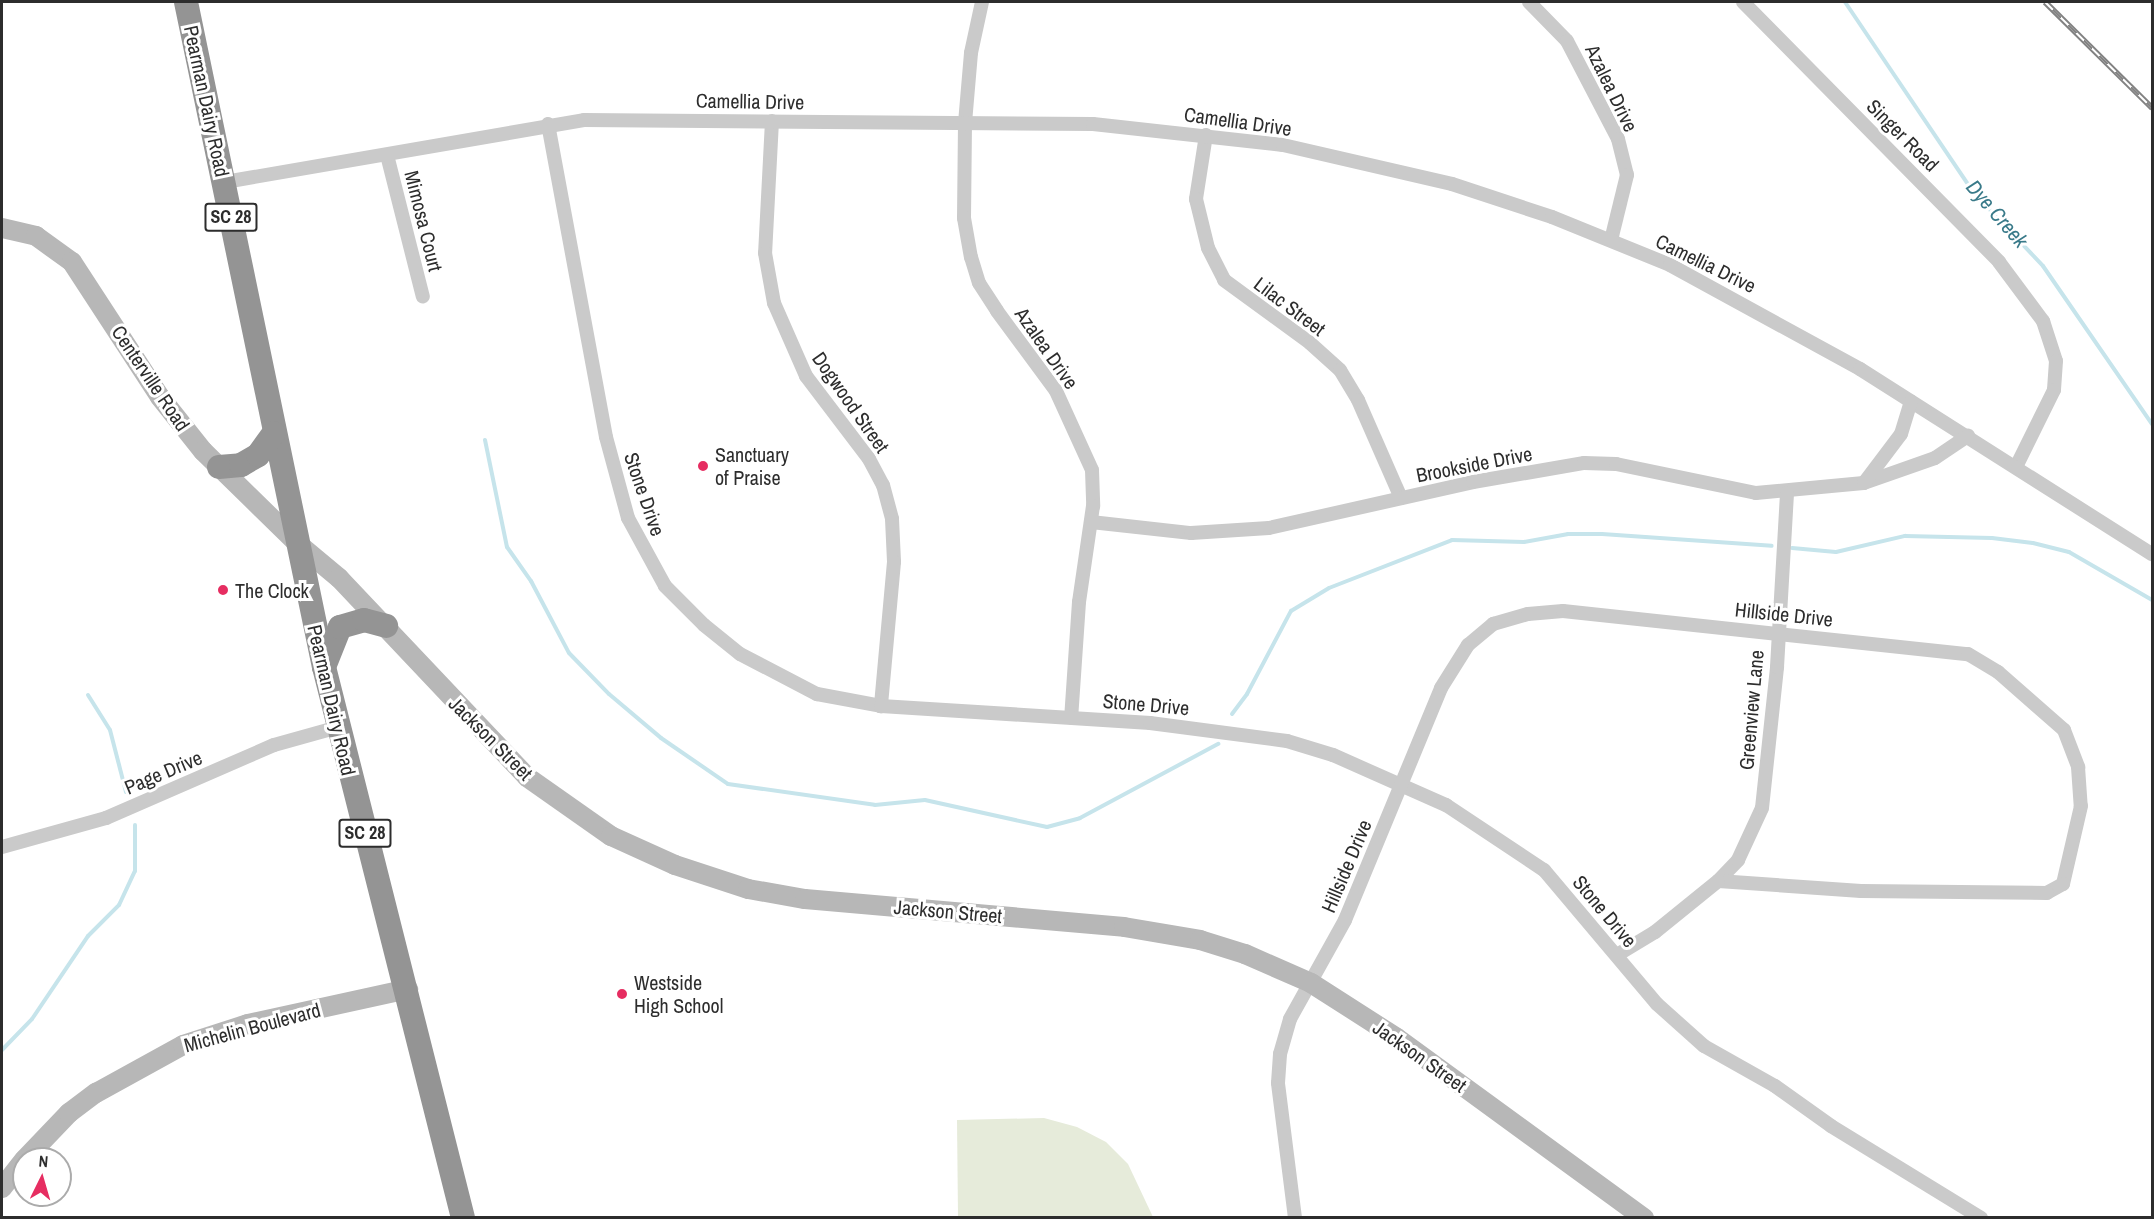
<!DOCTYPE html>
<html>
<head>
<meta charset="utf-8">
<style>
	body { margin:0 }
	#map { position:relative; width:2154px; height:1219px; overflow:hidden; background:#fff; font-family:"Archivo Narrow",sans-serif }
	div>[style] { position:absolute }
	.green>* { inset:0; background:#e6ebda }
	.stream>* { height:4px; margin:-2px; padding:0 2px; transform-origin:2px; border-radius:2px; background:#c6e4eb }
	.street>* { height:14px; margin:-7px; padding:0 7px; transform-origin:7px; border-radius:7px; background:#cacaca }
	.secondary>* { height:20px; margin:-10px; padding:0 10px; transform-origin:10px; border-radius:10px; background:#b7b7b7 }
	.highway>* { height:24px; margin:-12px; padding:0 12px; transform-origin:12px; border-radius:12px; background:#949494 }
	.rail>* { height:6px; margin-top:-3px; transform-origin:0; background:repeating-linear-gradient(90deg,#fff 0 11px,#828282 0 22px); box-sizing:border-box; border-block:2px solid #828282 }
	.dots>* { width:16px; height:16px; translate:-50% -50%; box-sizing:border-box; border:3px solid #fff; border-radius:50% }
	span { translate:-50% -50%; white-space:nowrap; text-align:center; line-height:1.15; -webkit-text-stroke:6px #fff; paint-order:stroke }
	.shield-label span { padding:2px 4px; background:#fff; border:2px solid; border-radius:4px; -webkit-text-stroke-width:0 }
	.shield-label { font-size:18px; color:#2d2d2d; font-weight:700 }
	.street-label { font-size:20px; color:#2d2d2d }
	.poi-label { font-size:20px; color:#2d2d2d }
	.left { translate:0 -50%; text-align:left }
	.water-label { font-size:21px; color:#397a89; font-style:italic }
	.frame { position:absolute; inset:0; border:3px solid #2d2d2d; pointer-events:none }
	.north { position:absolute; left:12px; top:1147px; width:60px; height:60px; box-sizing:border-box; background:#fff; border:2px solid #ababab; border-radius:50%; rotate:5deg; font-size:16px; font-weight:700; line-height:24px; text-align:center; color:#2d2d2d }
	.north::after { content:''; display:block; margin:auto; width:21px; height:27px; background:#e62d61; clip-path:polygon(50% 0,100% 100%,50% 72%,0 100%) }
</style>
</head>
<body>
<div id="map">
	<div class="green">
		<i style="clip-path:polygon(1044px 1118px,1077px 1127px,1106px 1142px,1128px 1164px,1153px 1217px,958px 1217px,957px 1120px)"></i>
	</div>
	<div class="stream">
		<i style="left:1845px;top:2px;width:230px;rotate:56deg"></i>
		<i style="left:1974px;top:193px;width:100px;rotate:46.6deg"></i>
		<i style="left:2043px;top:266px;width:192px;rotate:55.4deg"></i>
		<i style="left:485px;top:440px;width:109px;rotate:78.4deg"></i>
		<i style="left:507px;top:547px;width:42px;rotate:54.8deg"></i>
		<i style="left:531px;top:581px;width:81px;rotate:62.2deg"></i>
		<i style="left:569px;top:653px;width:57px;rotate:45.7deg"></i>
		<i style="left:609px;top:694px;width:68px;rotate:40.2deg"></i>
		<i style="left:661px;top:738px;width:81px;rotate:34.5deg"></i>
		<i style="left:728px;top:784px;width:148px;rotate:8.1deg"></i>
		<i style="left:875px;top:805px;width:50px;rotate:-5.7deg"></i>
		<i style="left:925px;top:800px;width:125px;rotate:12.5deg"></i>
		<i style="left:1047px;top:827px;width:34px;rotate:-15deg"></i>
		<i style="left:1080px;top:818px;width:157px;rotate:-28.2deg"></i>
		<i style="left:1792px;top:548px;width:44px;rotate:5.2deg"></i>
		<i style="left:1836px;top:552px;width:71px;rotate:-13.1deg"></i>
		<i style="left:1905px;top:536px;width:87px;rotate:1.3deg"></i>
		<i style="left:1992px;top:538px;width:41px;rotate:7deg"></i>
		<i style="left:2033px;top:543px;width:37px;rotate:14deg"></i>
		<i style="left:2069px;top:552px;width:96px;rotate:30deg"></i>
		<i style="left:88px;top:695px;width:41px;rotate:57.8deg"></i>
		<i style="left:110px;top:730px;width:64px;rotate:75.5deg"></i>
		<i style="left:1232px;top:714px;width:25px;rotate:-53deg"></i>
		<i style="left:1247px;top:694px;width:94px;rotate:-62.1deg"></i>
		<i style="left:1291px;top:611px;width:44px;rotate:-31.2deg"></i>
		<i style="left:1329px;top:588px;width:132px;rotate:-21.3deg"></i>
		<i style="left:1452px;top:540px;width:72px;rotate:1.6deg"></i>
		<i style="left:1524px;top:542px;width:45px;rotate:-10.3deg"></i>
		<i style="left:1568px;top:534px;width:34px"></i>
		<i style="left:1602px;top:534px;width:170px;rotate:4deg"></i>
		<i style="left:2px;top:1050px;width:43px;rotate:-45.9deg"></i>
		<i style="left:32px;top:1019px;width:100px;rotate:-56deg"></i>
		<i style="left:88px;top:936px;width:44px;rotate:-45deg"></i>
		<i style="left:119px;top:905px;width:38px;rotate:-65deg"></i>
		<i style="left:135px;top:871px;width:46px;rotate:-90deg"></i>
	</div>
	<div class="street">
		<i style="left:982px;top:2px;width:52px;rotate:102.2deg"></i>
		<i style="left:971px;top:53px;width:70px;rotate:94.9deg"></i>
		<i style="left:965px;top:123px;width:95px;rotate:90.6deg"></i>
		<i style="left:964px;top:218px;width:40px;rotate:80deg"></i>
		<i style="left:971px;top:257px;width:27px;rotate:73deg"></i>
		<i style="left:979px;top:283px;width:33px;rotate:57deg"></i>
		<i style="left:997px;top:311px;width:99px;rotate:53.6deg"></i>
		<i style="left:1056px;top:391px;width:87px;rotate:65.5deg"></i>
		<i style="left:1092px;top:470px;width:36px;rotate:88deg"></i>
		<i style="left:1093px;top:506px;width:97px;rotate:98.3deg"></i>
		<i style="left:1079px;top:602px;width:116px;rotate:93.9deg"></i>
		<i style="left:1529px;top:2px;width:54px;rotate:45.7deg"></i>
		<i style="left:1567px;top:41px;width:110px;rotate:62.5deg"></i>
		<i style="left:1618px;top:139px;width:37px;rotate:76deg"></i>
		<i style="left:1627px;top:175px;width:67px;rotate:103.8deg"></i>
		<i style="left:1743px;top:2px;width:365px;rotate:45.4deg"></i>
		<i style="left:1999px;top:262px;width:74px;rotate:53.3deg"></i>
		<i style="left:2043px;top:321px;width:42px;rotate:72deg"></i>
		<i style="left:2056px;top:361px;width:29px;rotate:94deg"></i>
		<i style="left:2054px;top:390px;width:86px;rotate:116.3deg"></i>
		<i style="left:772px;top:121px;width:132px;rotate:93deg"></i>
		<i style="left:765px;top:253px;width:51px;rotate:79.8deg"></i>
		<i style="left:774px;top:303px;width:80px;rotate:66.3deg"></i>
		<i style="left:806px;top:376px;width:104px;rotate:52.8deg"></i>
		<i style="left:869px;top:459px;width:30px;rotate:62deg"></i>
		<i style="left:883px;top:485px;width:35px;rotate:75deg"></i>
		<i style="left:892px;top:519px;width:43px;rotate:87.3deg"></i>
		<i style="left:894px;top:562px;width:145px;rotate:95.2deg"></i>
		<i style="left:548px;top:124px;width:318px;rotate:79.5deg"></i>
		<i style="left:606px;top:437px;width:84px;rotate:74.8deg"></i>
		<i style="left:628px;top:518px;width:77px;rotate:61.4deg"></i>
		<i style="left:665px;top:586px;width:55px;rotate:45deg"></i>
		<i style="left:704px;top:625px;width:46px;rotate:38.9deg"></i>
		<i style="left:740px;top:654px;width:87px;rotate:27.5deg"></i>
		<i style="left:817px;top:694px;width:65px;rotate:10.6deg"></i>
		<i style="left:881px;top:706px;width:270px;rotate:3.6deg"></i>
		<i style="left:1150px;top:723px;width:138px;rotate:7.5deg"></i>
		<i style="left:1287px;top:741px;width:48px;rotate:16.9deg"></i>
		<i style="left:1333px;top:755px;width:124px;rotate:23.9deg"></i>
		<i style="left:1446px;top:805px;width:118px;rotate:33.6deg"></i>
		<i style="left:1544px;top:870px;width:175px;rotate:49.9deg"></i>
		<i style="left:1657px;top:1004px;width:63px;rotate:41.8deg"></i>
		<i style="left:1704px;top:1046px;width:81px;rotate:29.4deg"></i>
		<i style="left:1775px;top:1086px;width:69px;rotate:35.5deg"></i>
		<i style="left:1831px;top:1126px;width:176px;rotate:31.5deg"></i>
		<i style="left:1206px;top:135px;width:65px;rotate:98.9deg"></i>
		<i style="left:1196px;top:199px;width:50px;rotate:76.2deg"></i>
		<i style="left:1208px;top:248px;width:36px;rotate:63deg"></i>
		<i style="left:1224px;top:280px;width:107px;rotate:36.2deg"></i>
		<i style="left:1310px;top:343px;width:40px;rotate:42deg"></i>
		<i style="left:1340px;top:370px;width:35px;rotate:59deg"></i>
		<i style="left:1358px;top:400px;width:107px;rotate:66.3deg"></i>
		<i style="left:387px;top:155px;width:146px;rotate:75.8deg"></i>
		<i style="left:225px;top:182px;width:364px;rotate:-9.8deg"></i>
		<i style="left:584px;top:120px;width:509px;rotate:0.45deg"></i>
		<i style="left:1093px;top:124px;width:191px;rotate:6.3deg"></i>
		<i style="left:1283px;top:145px;width:173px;rotate:13deg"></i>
		<i style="left:1452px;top:184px;width:105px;rotate:18.3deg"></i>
		<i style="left:1552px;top:217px;width:127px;rotate:22.1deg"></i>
		<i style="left:1670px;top:265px;width:217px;rotate:28.7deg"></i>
		<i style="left:1860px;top:369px;width:346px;rotate:32.4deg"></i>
		<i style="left:1864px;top:483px;width:75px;rotate:-19.4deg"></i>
		<i style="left:1935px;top:458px;width:40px;rotate:-34deg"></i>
		<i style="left:1091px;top:522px;width:101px;rotate:6.3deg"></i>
		<i style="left:1191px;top:533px;width:78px;rotate:-3.7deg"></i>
		<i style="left:1269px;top:528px;width:209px;rotate:-12.7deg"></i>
		<i style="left:1473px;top:482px;width:113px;rotate:-9.7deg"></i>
		<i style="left:1584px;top:463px;width:32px;rotate:2deg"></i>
		<i style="left:1616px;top:464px;width:143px;rotate:11.7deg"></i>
		<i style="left:1756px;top:493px;width:108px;rotate:-5.3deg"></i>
		<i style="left:1864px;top:483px;width:61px;rotate:-52.9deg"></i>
		<i style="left:1901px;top:434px;width:34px;rotate:-73deg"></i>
		<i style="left:2px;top:847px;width:108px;rotate:-15.6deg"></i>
		<i style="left:106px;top:818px;width:183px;rotate:-23.5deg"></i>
		<i style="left:274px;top:745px;width:66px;rotate:-15.7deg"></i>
		<i style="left:1718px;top:881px;width:29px;rotate:-46deg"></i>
		<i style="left:1738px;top:860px;width:57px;rotate:-65.2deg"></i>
		<i style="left:1762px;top:808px;width:142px;rotate:-83.9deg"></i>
		<i style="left:1777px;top:667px;width:174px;rotate:-86.7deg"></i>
		<i style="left:1295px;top:1218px;width:136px;rotate:-97.2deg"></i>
		<i style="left:1278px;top:1083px;width:29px;rotate:-86deg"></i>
		<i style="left:1280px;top:1054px;width:36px;rotate:-74deg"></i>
		<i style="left:1290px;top:1019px;width:113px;rotate:-60.9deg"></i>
		<i style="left:1345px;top:920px;width:251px;rotate:-67.5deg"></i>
		<i style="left:1441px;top:688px;width:51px;rotate:-57.9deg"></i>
		<i style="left:1468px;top:645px;width:33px;rotate:-40deg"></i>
		<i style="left:1493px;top:624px;width:36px;rotate:-16deg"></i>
		<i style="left:1528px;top:614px;width:35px;rotate:-5deg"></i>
		<i style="left:1563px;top:611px;width:407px;rotate:6.1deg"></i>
		<i style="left:1968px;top:654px;width:35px;rotate:31deg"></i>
		<i style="left:1998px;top:672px;width:88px;rotate:41.3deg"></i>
		<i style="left:2064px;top:730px;width:40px;rotate:69deg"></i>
		<i style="left:2078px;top:767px;width:39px;rotate:86deg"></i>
		<i style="left:2081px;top:806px;width:80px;rotate:103deg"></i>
		<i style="left:2063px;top:884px;width:18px;rotate:151deg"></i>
		<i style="left:2047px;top:893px;width:186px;rotate:-179.4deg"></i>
		<i style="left:1861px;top:891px;width:143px;rotate:-176deg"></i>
		<i style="left:1718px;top:881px;width:81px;rotate:141deg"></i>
		<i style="left:1655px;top:932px;width:44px;rotate:148.8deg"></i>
	</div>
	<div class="secondary">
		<i style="left:2px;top:228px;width:35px;rotate:13deg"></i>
		<i style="left:36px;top:236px;width:44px;rotate:35.8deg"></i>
		<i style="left:72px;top:262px;width:161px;rotate:56.9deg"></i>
		<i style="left:160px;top:397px;width:69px;rotate:51.5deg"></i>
		<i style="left:203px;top:451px;width:132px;rotate:44.4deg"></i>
		<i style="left:297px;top:543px;width:55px;rotate:39.8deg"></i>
		<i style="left:339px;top:578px;width:274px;rotate:46.6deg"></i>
		<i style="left:527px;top:777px;width:103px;rotate:35.1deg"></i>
		<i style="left:611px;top:836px;width:70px;rotate:24.4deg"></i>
		<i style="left:675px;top:865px;width:77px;rotate:18.2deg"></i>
		<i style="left:748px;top:889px;width:58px;rotate:10deg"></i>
		<i style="left:805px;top:899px;width:320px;rotate:5deg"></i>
		<i style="left:1124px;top:927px;width:77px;rotate:9.7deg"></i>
		<i style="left:1200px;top:940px;width:47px;rotate:17.3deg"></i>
		<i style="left:1245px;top:954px;width:72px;rotate:23.7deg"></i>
		<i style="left:1311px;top:983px;width:102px;rotate:32.6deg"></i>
		<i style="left:1397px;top:1038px;width:306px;rotate:36.1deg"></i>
		<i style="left:25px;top:1159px;width:64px;rotate:-46.3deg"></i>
		<i style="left:69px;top:1113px;width:34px;rotate:-37deg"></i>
		<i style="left:96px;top:1093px;width:99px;rotate:-28.9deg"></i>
		<i style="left:183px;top:1045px;width:68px;rotate:-17.9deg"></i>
		<i style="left:248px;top:1024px;width:164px;rotate:-12.3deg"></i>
		<i style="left:2px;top:1188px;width:36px;rotate:-52deg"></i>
	</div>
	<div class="highway">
		<i style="left:186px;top:2px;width:679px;rotate:78.28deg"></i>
		<i style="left:324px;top:667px;width:568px;rotate:75.84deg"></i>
		<i style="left:219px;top:467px;width:22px;rotate:-5deg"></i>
		<i style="left:241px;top:465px;width:20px;rotate:-30deg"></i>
		<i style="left:258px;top:455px;width:27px;rotate:-54deg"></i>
		<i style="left:324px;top:667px;width:43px;rotate:-68.2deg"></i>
		<i style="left:340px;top:627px;width:25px;rotate:-16deg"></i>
		<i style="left:364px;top:620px;width:23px;rotate:15deg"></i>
	</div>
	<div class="rail">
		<i style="left:2045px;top:2px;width:151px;rotate:44.7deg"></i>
	</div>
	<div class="dots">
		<i style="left:703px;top:466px;background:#e62d61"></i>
		<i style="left:223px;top:590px;background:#e62d61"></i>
		<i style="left:622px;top:994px;background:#e62d61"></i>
	</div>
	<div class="shield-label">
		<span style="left:231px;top:217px">SC 28</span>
		<span style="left:365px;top:833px">SC 28</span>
	</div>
	<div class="street-label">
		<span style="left:1612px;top:88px;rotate:64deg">Azalea Drive</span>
		<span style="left:207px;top:101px;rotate:78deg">Pearman Dairy Road</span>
		<span style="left:750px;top:101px;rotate:1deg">Camellia Drive</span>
		<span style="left:1238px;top:121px;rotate:8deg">Camellia Drive</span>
		<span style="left:1903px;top:135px;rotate:45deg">Singer Road</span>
		<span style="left:424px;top:221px;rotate:76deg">Mimosa Court</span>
		<span style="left:1706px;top:263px;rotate:26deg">Camellia Drive</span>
		<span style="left:1290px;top:306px;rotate:37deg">Lilac Street</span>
		<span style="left:1047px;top:348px;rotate:55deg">Azalea Drive</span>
		<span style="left:151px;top:378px;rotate:56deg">Centerville Road</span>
		<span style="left:851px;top:402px;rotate:55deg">Dogwood Street</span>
		<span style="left:1474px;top:464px;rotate:-11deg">Brookside Drive</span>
		<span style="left:645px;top:494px;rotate:71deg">Stone Drive</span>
		<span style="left:1784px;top:614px;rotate:6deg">Hillside Drive</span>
		<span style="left:332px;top:700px;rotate:77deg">Pearman Dairy Road</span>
		<span style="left:1146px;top:704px;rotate:5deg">Stone Drive</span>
		<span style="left:1751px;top:710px;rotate:-85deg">Greenview Lane</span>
		<span style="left:491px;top:738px;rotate:45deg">Jackson Street</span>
		<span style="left:163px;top:772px;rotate:-23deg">Page Drive</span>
		<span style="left:1346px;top:866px;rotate:-67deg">Hillside Drive</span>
		<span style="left:948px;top:911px;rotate:5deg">Jackson Street</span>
		<span style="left:1605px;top:911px;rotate:50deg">Stone Drive</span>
		<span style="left:252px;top:1027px;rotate:-15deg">Michelin Boulevard</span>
		<span style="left:1420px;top:1056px;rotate:35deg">Jackson Street</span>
	</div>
	<div class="poi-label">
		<span class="left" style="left:715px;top:466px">Sanctuary<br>of Praise</span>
		<span class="left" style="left:235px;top:590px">The Clock</span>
		<span class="left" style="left:634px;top:994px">Westside<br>High School</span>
	</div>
	<div class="water-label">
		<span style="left:1997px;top:214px;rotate:49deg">Dye Creek</span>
	</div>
	<div class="frame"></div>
	<div class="north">N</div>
</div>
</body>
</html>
